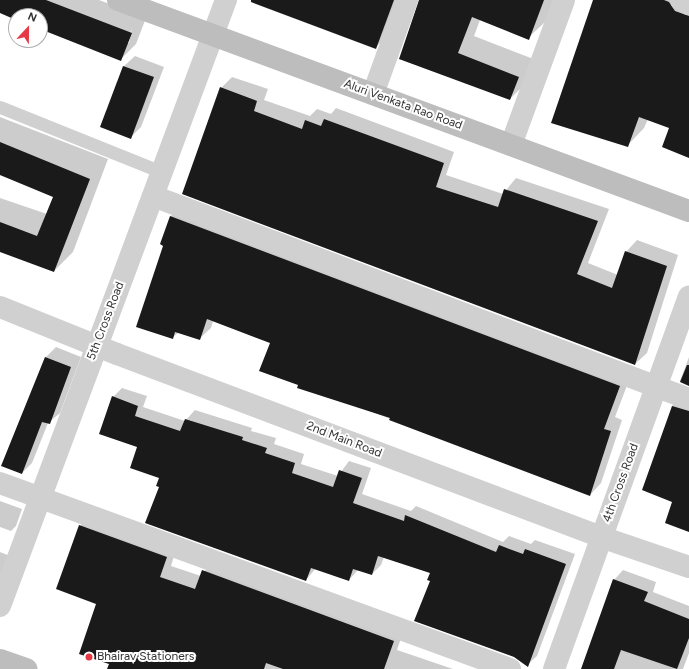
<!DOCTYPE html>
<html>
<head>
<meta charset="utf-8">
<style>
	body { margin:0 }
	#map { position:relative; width:689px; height:669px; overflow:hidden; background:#fff; font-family:Figtree,sans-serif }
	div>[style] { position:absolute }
	.shadow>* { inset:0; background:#0003 }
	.building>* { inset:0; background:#1a1a1a }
	.lane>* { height:13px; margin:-6.5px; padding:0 6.5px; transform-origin:6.5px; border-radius:6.5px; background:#d0d0d0 }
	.street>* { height:22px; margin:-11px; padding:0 11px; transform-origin:11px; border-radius:11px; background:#d0d0d0 }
	.secondary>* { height:22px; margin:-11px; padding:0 11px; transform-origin:11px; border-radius:11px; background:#bdbdbd }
	.dots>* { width:11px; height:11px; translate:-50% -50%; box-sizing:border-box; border:2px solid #fff; border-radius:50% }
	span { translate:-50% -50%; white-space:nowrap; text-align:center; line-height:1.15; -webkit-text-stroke:4px #fff; paint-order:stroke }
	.street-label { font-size:12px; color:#333 }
	.poi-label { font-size:12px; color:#333 }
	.left { translate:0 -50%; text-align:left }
	.north { position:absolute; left:8px; top:8px; width:40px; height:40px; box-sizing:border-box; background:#fff; border:1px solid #adadad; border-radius:50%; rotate:22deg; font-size:11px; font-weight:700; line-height:16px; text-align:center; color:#333 }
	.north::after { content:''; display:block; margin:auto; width:14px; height:18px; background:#e63946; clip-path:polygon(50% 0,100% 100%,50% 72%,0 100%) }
</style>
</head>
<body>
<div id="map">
	<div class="shadow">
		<i style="clip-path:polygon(evenodd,0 0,99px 0,146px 18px,136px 44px,121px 59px,40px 28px,40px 16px,16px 16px,16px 18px,0 12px,0 0,132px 28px,129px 43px,127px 43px,132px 28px)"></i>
		<i style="clip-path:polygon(257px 0,404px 0,393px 30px,376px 47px)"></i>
		<i style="clip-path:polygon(419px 0,554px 0,546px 21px,528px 38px,480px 20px,474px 36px,536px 60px,527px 82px,510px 99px,400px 59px)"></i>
		<i style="clip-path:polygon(594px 0,689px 0,689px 157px,670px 127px,648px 119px,644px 128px,627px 146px)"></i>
		<i style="clip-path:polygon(135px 56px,164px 67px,141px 127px,131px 137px,102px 127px,124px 66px)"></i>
		<i style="clip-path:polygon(232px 77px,268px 89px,264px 100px,310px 116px,317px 109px,331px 114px,336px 108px,454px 152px,446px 175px,503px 194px,516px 178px,609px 209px,588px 263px,618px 275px,626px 252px,637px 240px,678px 255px,647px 353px,635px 364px,183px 193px,221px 88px)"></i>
		<i style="clip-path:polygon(0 117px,108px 159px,73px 252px,54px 271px,0 251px,0 198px,47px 214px,54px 196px,0 175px)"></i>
		<i style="clip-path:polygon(182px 205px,631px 375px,615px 417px,622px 420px,601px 483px,590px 495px,299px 384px,271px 343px,213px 321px,211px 328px,199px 339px,179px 332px,172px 338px,165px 245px,171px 216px)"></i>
		<i style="clip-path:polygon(56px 347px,81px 357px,60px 413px,48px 423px,32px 463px,22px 473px,45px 358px)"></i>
		<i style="clip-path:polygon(689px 357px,689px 385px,680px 381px)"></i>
		<i style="clip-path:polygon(122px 388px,147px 396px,143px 407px,185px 421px,195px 410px,252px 428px,251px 431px,276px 438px,274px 444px,304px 454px,301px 464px,338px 476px,349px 461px,371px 468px,362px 494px,411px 511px,416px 506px,503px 542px,509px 536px,531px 544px,535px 540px,575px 554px,537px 656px,527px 665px,431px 580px,431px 573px,384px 557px,381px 565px,372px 574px,358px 570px,349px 580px,316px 568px,306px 580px,160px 487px,160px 478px,139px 446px,113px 397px)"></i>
		<i style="clip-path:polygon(684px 395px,689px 396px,689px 530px,674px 501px,672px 406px)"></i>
		<i style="clip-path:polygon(0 501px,22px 509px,16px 526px,11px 531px,0 527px)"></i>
		<i style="clip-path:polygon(91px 514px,177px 546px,171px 566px,201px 576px,214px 559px,404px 629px,397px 650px,453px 669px,116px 669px,110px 663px,80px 526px)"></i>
		<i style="clip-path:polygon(0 552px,10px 556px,0 583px)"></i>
		<i style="clip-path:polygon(623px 570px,656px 582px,653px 592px,689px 606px,689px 653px,683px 669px,582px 669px,614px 580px)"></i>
	</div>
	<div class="building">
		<i style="clip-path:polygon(0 0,46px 0,132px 33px,121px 61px,40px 29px,40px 16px,16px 16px,16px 20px,0 13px)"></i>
		<i style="clip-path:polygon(251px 0,394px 0,376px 49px,251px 2px)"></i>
		<i style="clip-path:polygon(419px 0,544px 0,529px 40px,472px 17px,458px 53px,519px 77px,510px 100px,399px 59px)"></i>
		<i style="clip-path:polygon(593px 0,664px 0,669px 2px,675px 11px,689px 16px,689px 158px,662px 147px,669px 128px,639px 117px,628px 147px,551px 123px)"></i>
		<i style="clip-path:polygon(123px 66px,154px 77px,131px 139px,100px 127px)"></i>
		<i style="clip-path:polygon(220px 87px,257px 101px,254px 111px,302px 129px,305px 120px,321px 126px,324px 119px,444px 163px,436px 187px,498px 207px,504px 189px,598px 221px,577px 274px,612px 288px,625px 251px,667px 266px,635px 365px,182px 194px)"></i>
		<i style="clip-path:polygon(0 142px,90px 179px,54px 272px,0 252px,0 222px,37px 236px,53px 197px,0 175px)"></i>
		<i style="clip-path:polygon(170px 216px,620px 386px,604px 429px,611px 431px,590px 496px,389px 420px,390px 418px,297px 388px,298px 385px,259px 371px,270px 343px,207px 319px,200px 340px,175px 332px,173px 339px,136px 327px,163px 246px,160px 244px)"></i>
		<i style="clip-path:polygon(45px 357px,71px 367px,50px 424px,42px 422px,22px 474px,1px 466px)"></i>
		<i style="clip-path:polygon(687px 365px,689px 365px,689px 386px,680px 382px)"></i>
		<i style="clip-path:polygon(112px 396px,138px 406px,135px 416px,180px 431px,185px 419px,243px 437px,242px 440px,267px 448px,265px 453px,295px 463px,292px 473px,333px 487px,339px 470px,362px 478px,353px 503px,404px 521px,405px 515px,496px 552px,499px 545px,523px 554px,525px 549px,566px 564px,528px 667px,514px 657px,414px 621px,430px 581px,427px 580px,430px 573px,378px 556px,372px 575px,353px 569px,349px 581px,311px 568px,306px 581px,145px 523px,159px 487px,156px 486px,159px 478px,130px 468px,137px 447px,99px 434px)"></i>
		<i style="clip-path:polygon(672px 406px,689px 411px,689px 532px,665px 523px,672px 502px,642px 490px)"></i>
		<i style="clip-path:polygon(79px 525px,167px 557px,160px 577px,195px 589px,202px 570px,394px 641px,384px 669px,283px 669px,266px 663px,264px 669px,107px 669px,109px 664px,79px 654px,96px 604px,56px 589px)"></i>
		<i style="clip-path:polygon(613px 579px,648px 592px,644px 601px,689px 619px,689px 638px,677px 669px,621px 650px,614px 669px,581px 669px)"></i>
	</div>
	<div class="lane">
		<i style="left:0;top:107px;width:175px;rotate:21.9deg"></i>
	</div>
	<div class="street">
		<i style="left:681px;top:0;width:9px;rotate:27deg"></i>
		<i style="left:373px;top:94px;width:100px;rotate:-70.1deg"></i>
		<i style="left:511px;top:145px;width:154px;rotate:-69.9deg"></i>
		<i style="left:153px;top:196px;width:573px;rotate:20.74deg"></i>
		<i style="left:0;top:307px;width:126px;rotate:21.9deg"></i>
		<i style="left:117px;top:354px;width:517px;rotate:20.71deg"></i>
		<i style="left:601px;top:537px;width:93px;rotate:18.8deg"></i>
		<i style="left:0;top:483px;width:543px;rotate:20.04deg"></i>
		<i style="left:0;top:606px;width:647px;rotate:-69.55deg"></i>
		<i style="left:554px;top:669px;width:396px;rotate:-70.1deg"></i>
	</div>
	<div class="secondary">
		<i style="left:118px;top:0;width:609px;rotate:20.28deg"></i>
		<i style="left:0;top:660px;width:28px;rotate:19deg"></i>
	</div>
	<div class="dots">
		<i style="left:89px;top:657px;background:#e63946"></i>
	</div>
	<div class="street-label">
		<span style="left:403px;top:105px;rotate:20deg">Aluri Venkata Rao Road</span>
		<span style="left:106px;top:321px;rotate:-69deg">5th Cross Road</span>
		<span style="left:344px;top:440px;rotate:21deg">2nd Main Road</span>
		<span style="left:621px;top:483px;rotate:-70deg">4th Cross Road</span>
	</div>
	<div class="poi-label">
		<span class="left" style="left:97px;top:657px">Bhairav Stationers</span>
	</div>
	<div class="north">N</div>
</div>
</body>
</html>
